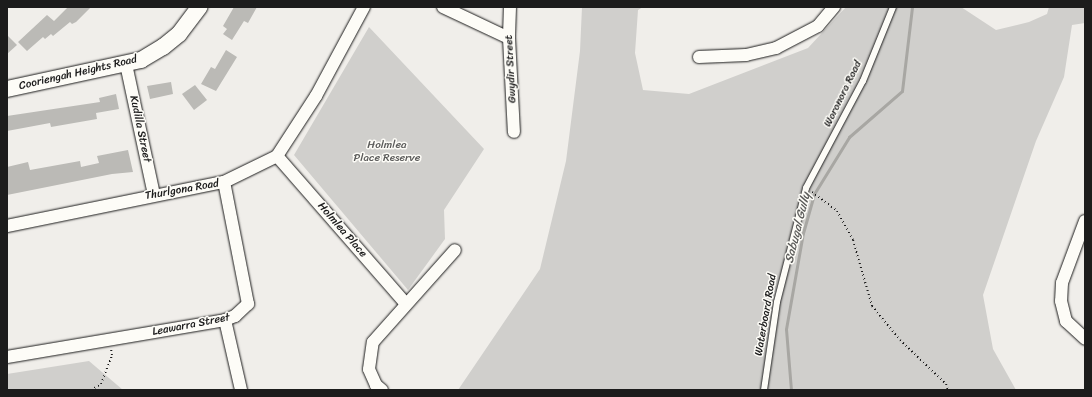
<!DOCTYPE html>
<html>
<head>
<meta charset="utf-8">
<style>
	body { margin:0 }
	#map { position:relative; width:1092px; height:397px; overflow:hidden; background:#f0eeea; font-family:Sriracha,sans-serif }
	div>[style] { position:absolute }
	.green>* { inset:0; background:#d0cfcc }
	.stream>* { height:3px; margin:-1.5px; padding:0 1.5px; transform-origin:1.5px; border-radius:1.5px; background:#a8a7a3 }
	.building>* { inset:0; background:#bbbab6 }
	.path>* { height:2px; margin-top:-1px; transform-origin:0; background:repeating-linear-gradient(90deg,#1c1c1c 0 1px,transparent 0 4px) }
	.roads { filter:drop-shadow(0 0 1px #1c1c1c) drop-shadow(0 0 1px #1c1c1c) }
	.lane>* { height:6px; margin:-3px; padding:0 3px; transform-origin:3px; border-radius:3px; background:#fdfcf7 }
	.street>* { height:12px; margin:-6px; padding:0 6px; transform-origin:6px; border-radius:6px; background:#fdfcf7 }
	.secondary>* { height:16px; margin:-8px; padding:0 8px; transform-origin:8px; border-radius:8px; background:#fdfcf7 }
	span { translate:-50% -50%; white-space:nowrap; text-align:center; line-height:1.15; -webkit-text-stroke:3px #fdfcf7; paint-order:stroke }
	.street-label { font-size:11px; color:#1c1c1c }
	.park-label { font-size:11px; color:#5b5b5a }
	.water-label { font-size:12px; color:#5b5b59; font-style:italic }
	.frame { position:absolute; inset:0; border:8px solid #1c1c1c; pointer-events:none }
</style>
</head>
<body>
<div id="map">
	<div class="green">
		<i style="clip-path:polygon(582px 7px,643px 7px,638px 10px,635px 53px,643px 90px,689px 94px,808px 48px,846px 7px,961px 7px,996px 30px,1029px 22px,1047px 14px,1049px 7px,1085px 7px,1085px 23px,1072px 25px,1064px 77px,1036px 141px,983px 295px,993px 349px,1016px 390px,458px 390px,540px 269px,566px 161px,580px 51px)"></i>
		<i style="clip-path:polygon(369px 27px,484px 149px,444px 210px,445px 239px,408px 290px,294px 155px)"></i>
		<i style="clip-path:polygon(89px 361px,123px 390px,7px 390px,7px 374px)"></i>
	</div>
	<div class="stream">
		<i style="left:791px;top:390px;width:61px;rotate:-94.7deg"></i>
		<i style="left:786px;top:329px;width:97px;rotate:-80deg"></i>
		<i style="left:803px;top:233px;width:41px;rotate:-74.2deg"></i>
		<i style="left:814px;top:194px;width:67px;rotate:-58.4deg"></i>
		<i style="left:849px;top:137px;width:70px;rotate:-41deg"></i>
		<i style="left:902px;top:91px;width:85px;rotate:-83.2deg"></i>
	</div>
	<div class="building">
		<i style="clip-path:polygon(68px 7px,91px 7px,76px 22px,72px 24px,70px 22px,53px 36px,51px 34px,45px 39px,43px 37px,27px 51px,18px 42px,47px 15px,54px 21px)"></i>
		<i style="clip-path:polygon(234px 7px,257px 7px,248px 23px,244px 21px,232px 40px,223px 34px,227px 29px,223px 26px)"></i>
		<i style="clip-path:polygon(7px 35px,17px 45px,7px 54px)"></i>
		<i style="clip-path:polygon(226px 50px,237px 57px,216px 91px,201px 84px,211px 67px,215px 69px)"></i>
		<i style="clip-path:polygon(171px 82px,173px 94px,150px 99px,147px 86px)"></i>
		<i style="clip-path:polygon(195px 85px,207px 100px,194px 110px,182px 94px)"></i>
		<i style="clip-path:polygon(116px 94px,119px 109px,96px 113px,97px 119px,51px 127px,50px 123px,7px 131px,7px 116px,100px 102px,99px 98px)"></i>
		<i style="clip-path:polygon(128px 150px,133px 172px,112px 174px,7px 195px,7px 167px,28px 162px,30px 170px,80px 161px,81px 167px,99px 163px,97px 156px)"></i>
	</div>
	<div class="path">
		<i style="left:812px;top:192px;width:31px;rotate:37deg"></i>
		<i style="left:837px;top:211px;width:33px;rotate:61deg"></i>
		<i style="left:853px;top:240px;width:69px;rotate:73.9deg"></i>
		<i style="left:872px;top:306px;width:44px;rotate:50.5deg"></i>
		<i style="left:900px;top:340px;width:64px;rotate:43.7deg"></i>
		<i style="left:946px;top:384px;width:6px;rotate:72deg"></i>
		<i style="left:91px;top:390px;width:12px;rotate:-31deg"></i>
		<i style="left:101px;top:384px;width:31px;rotate:-69deg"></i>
		<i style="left:112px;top:355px;width:6px;rotate:-99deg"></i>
	</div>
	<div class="roads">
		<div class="lane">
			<i style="left:764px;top:390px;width:89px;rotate:-81.6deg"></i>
			<i style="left:777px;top:302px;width:118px;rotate:-75.7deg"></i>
			<i style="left:806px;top:188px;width:121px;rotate:-62deg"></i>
			<i style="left:863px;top:81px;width:80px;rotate:-67.9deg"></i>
		</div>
		<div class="street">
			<i style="left:443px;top:7px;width:73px;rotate:25.2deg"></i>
			<i style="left:510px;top:7px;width:31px;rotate:92deg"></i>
			<i style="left:509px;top:38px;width:94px;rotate:87deg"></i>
			<i style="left:699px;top:57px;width:47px;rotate:-2.4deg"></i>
			<i style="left:746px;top:55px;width:31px;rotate:-13deg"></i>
			<i style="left:776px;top:48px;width:47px;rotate:-27.6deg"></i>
			<i style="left:818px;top:26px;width:25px;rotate:-50deg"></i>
			<i style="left:126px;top:64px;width:134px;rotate:77.9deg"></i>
			<i style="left:277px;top:156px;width:196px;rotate:48.9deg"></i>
			<i style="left:1085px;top:221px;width:66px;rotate:110.4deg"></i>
			<i style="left:1062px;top:283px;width:18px;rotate:93deg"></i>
			<i style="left:1061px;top:301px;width:21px;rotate:76deg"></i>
			<i style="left:1066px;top:321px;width:26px;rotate:43deg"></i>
			<i style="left:7px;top:226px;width:221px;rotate:-11.5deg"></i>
			<i style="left:224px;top:182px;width:59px;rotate:-26.1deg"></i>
			<i style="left:277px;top:156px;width:72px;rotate:-57deg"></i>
			<i style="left:316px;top:96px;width:101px;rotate:-61.7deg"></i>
			<i style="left:225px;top:320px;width:72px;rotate:77.1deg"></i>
			<i style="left:7px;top:357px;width:221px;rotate:-9.6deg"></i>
			<i style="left:225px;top:320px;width:11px;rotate:-22deg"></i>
			<i style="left:235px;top:316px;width:18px;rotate:-43deg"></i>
			<i style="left:248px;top:304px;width:124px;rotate:-101.1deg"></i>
			<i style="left:382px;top:390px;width:8px;rotate:-140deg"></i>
			<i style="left:376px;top:385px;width:17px;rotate:-114deg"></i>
			<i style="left:369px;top:369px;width:27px;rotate:-82deg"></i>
			<i style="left:373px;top:342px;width:123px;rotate:-48.3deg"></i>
		</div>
		<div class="secondary">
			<i style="left:7px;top:89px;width:137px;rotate:-12.2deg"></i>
			<i style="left:141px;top:60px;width:26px;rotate:-31deg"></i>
			<i style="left:163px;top:47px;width:21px;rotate:-39deg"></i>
			<i style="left:179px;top:34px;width:34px;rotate:-53deg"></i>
		</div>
	</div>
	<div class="street-label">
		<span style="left:511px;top:69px;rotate:-93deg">Gwydir Street</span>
		<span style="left:78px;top:73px;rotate:-13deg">Cooriengah Heights Road</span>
		<span style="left:843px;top:94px;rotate:-64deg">Woronora Road</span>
		<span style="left:140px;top:129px;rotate:78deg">Kudilla Street</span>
		<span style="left:182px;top:190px;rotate:-10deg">Thurlgona Road</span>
		<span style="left:342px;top:230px;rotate:49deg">Holmlea Place</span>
		<span style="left:766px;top:315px;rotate:-80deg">Waterboard Road</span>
		<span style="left:191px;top:325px;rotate:-11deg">Leawarra Street</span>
	</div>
	<div class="park-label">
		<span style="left:387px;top:152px">Holmlea<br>Place Reserve</span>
	</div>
	<div class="water-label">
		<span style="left:798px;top:228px;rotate:-76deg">Sabugal Gully</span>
	</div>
	<div class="frame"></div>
</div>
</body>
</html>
